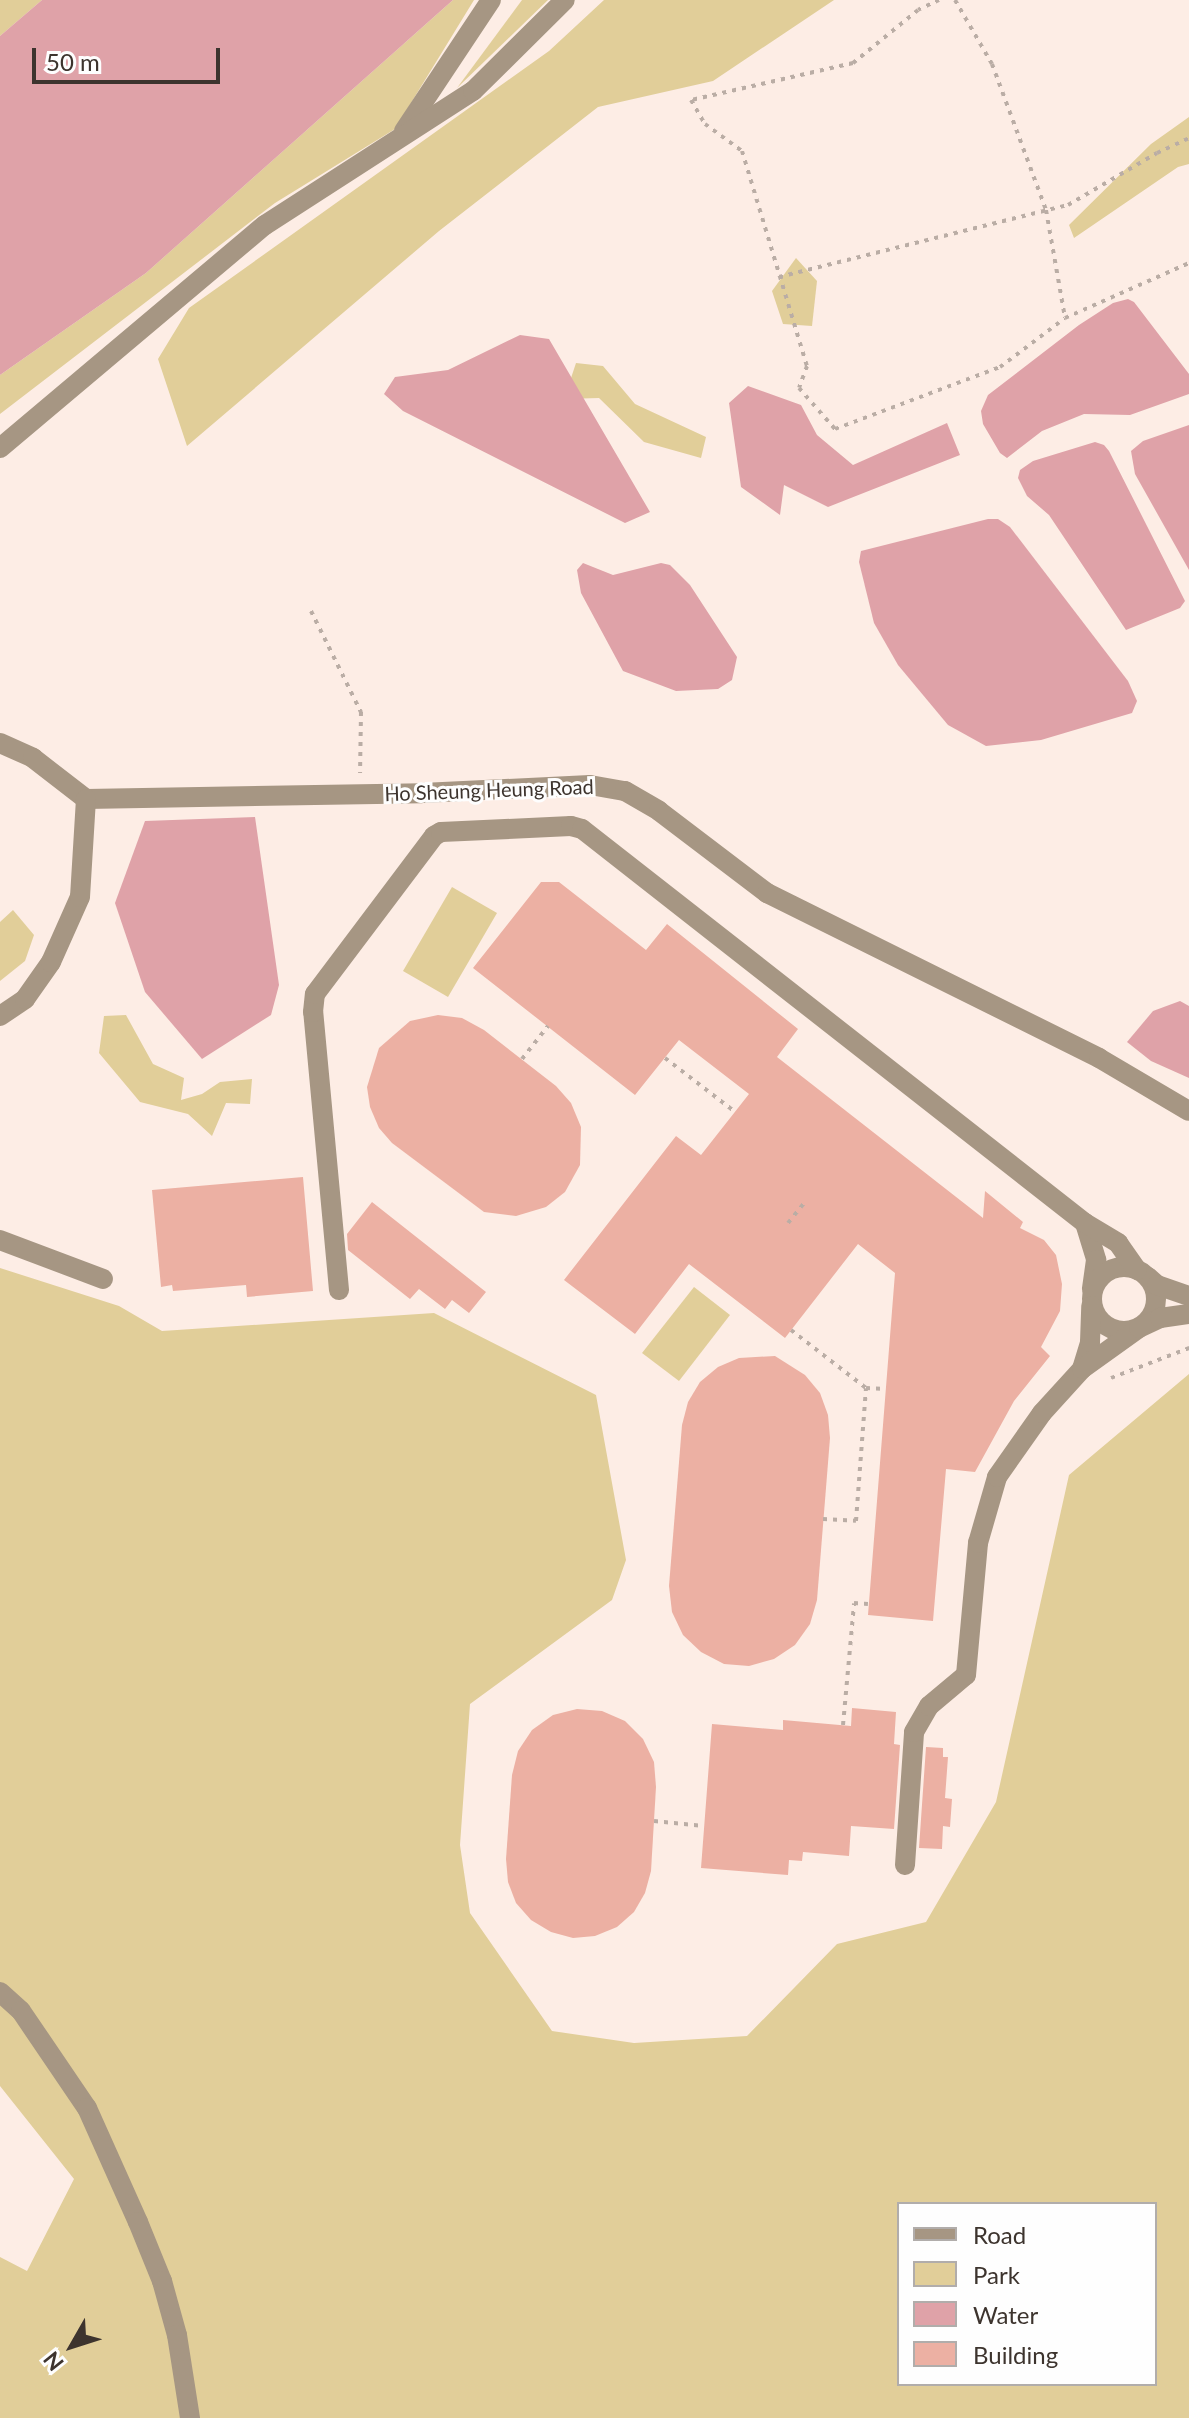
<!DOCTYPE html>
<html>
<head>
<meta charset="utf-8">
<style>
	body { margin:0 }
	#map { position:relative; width:1189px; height:2418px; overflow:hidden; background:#fdede5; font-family:Lato,sans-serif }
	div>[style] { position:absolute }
	.green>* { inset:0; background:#e1ce99 }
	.water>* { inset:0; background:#dfa2a8 }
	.building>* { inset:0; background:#ecb0a3 }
	.path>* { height:4px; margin-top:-2px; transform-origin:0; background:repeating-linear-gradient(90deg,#baada5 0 4px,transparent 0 10px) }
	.minor>* { height:20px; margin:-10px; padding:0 10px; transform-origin:10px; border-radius:10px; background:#a69683 }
	.minor>.ring { margin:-10px; padding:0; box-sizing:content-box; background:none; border:20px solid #a69683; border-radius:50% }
	span { translate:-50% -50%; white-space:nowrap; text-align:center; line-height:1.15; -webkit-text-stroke:6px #fefefe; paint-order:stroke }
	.street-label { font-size:20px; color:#3d342e }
	.legend { position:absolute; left:897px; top:2202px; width:260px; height:184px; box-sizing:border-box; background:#fefefe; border:2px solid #b1adab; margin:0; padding:10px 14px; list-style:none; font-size:24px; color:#3d342e }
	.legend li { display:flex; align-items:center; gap:16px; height:40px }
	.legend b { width:40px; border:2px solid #b1adab }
	.north { position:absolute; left:32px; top:2306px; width:80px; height:80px; -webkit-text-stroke:6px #fefefe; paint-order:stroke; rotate:231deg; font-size:22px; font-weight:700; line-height:32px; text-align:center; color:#3d342e }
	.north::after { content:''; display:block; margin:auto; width:28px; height:36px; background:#3d342e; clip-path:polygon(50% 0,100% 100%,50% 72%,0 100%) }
	.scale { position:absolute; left:32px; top:48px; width:188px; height:36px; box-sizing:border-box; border:4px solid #3d342e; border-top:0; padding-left:10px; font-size:24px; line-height:28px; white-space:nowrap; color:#3d342e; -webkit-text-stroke:6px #fefefe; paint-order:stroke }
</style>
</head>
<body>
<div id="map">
	<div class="green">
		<i style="clip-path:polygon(0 0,42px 0,0 36px)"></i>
		<i style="clip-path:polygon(453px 0,474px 0,395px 129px,275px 203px,0 414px,0 375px,146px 273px)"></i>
		<i style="clip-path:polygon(522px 0,548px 0,457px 88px)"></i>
		<i style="clip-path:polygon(604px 0,834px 0,713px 81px,598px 107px,439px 231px,187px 446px,158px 359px,189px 308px,549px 51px)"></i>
		<i style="clip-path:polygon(1189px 117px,1189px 164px,1178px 167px,1074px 238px,1069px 225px,1151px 144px)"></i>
		<i style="clip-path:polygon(796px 258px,817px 281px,812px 326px,783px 324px,772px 291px)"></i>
		<i style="clip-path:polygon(576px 363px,603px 366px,635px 404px,706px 437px,701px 458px,644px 442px,599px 398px,564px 399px)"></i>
		<i style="clip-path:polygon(452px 887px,497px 913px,448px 997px,403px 971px)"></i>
		<i style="clip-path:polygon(13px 910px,34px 935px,25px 961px,0 981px,0 922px)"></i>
		<i style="clip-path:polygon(126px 1015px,153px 1064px,184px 1078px,181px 1100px,202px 1094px,220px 1082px,252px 1079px,250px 1104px,226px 1103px,212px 1136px,188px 1114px,140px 1102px,99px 1053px,104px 1016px)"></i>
		<i style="clip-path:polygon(evenodd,0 1268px,119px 1306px,162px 1331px,434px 1313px,596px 1395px,626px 1560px,612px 1600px,470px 1704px,460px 1845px,470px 1913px,552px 2031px,634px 2043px,747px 2036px,837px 1944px,926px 1922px,996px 1802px,1069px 1475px,1189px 1374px,1189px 2418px,0 2418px,0 2257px,27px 2271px,74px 2179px,0 2086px,0 1268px,899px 2204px,1155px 2204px,1155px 2384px,899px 2384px,899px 2204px)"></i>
		<i style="clip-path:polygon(694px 1287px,730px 1315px,679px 1381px,642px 1353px)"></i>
	</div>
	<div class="water">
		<i style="clip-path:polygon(42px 0,453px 0,146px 273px,0 375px,0 36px)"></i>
		<i style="clip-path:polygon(1128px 299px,1134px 302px,1189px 374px,1189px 394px,1130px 415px,1084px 414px,1042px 431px,1007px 458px,1000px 453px,983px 424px,981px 411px,988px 395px,1079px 325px,1113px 303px)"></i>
		<i style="clip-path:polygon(520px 335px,549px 339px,650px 512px,625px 523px,403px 411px,384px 394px,395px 377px,448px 370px)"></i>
		<i style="clip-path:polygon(748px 386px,801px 405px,817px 435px,853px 465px,947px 423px,960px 455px,828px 507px,784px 485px,780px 515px,741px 487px,729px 403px)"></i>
		<i style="clip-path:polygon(1189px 425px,1189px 570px,1135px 474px,1131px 451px,1143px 441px)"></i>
		<i style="clip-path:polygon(1095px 442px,1104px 445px,1109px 451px,1185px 601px,1180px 608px,1126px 630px,1049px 515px,1027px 496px,1018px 478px,1020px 470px,1033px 461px)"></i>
		<i style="clip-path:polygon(988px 519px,998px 519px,1010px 527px,1128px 681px,1137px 701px,1132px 713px,1041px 740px,986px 746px,948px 725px,898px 665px,874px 623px,859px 562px,861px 551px)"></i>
		<i style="clip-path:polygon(583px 563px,613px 575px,661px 563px,670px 565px,690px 585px,737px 657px,732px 680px,718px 689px,676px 691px,623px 671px,581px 593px,577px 570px)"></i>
		<i style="clip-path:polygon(255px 817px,279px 985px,271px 1015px,202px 1059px,145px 992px,115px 903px,145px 821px)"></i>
		<i style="clip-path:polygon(1180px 1001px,1189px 1006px,1189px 1078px,1151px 1061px,1127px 1042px,1153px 1011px)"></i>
	</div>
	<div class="building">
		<i style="clip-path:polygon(541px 882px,559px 882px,646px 950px,667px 924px,798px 1029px,777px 1057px,983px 1218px,985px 1191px,1023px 1222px,1020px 1228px,1044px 1240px,1056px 1255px,1062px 1284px,1060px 1311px,1041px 1347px,1050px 1356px,1014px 1401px,975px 1472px,946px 1469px,933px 1621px,868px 1615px,895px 1273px,858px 1244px,785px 1338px,689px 1264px,635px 1334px,564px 1280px,676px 1136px,701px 1155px,749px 1094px,679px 1040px,635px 1095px,473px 968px)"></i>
		<i style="clip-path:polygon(438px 1015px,462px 1018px,484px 1030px,556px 1086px,571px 1103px,581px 1127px,580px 1165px,565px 1192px,546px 1207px,516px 1216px,484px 1212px,392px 1143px,379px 1128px,370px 1107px,367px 1087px,379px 1048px,410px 1021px)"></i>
		<i style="clip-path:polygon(303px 1177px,313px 1291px,247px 1297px,246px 1285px,173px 1291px,172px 1285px,161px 1287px,152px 1190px)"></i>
		<i style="clip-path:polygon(372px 1202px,486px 1292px,469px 1313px,452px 1300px,445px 1309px,419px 1289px,410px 1299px,348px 1250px,347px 1234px)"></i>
		<i style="clip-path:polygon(775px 1356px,805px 1375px,820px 1393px,828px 1415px,830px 1438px,817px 1600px,810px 1624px,795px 1645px,774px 1659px,749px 1666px,724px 1664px,701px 1652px,683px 1635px,672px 1612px,669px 1586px,682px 1425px,688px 1402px,700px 1382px,718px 1367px,739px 1358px)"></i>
		<i style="clip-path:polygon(852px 1708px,896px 1712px,894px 1744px,900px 1745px,894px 1829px,851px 1826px,849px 1856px,803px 1852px,802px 1861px,789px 1860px,788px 1875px,701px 1868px,712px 1724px,783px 1730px,783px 1720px,851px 1726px)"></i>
		<i style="clip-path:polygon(577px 1709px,602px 1711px,625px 1721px,643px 1739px,654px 1762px,656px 1787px,651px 1871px,645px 1893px,634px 1912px,617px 1927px,595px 1936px,573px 1938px,551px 1932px,531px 1920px,516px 1903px,508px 1882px,506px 1859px,512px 1775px,518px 1751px,532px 1730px,553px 1715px)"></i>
		<i style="clip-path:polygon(926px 1747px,943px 1748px,943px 1757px,948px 1757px,945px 1798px,952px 1799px,950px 1827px,943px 1826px,942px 1849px,919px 1848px)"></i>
	</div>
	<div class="path">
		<i style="left:939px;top:0;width:23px;rotate:155deg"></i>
		<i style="left:918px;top:10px;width:84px;rotate:140.8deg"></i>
		<i style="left:853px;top:63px;width:166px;rotate:167.1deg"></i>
		<i style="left:691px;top:100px;width:28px;rotate:60deg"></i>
		<i style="left:705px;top:124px;width:46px;rotate:36.1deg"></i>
		<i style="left:742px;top:151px;width:225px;rotate:73.2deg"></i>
		<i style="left:807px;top:366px;width:23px;rotate:110deg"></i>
		<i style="left:799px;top:388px;width:55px;rotate:48.7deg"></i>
		<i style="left:835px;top:429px;width:176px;rotate:-20.6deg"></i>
		<i style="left:1000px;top:367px;width:81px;rotate:-37deg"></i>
		<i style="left:1065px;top:318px;width:136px;rotate:-23.9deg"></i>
		<i style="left:955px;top:0;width:74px;rotate:60deg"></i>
		<i style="left:992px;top:64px;width:156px;rotate:69.7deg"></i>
		<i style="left:1046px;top:210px;width:110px;rotate:80deg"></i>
		<i style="left:779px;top:277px;width:298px;rotate:-14deg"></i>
		<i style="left:1068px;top:205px;width:103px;rotate:-30.3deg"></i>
		<i style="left:1157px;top:153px;width:35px;rotate:-25deg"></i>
		<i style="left:311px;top:611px;width:113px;rotate:63.7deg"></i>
		<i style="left:361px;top:712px;width:61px;rotate:90.9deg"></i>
		<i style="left:665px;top:1058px;width:88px;rotate:37.6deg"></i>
		<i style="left:522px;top:1059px;width:42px;rotate:-51.8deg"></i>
		<i style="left:788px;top:1223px;width:27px;rotate:-51deg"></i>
		<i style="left:791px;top:1330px;width:95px;rotate:37.7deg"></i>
		<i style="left:866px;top:1388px;width:20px;rotate:3deg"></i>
		<i style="left:1111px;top:1378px;width:84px;rotate:-21deg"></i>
		<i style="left:823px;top:1519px;width:33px;rotate:3deg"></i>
		<i style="left:856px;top:1521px;width:133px;rotate:-85.7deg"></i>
		<i style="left:843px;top:1725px;width:122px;rotate:-84.8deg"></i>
		<i style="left:854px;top:1603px;width:14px;rotate:4deg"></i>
		<i style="left:654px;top:1821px;width:50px;rotate:5.7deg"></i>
	</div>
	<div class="minor">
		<i style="left:404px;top:131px;width:157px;rotate:-56.4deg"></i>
		<i style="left:0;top:448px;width:346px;rotate:-40.1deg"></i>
		<i style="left:265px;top:225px;width:247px;rotate:-32.8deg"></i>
		<i style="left:473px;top:91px;width:129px;rotate:-44.7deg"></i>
		<i style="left:0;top:743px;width:36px;rotate:24deg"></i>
		<i style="left:33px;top:758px;width:67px;rotate:37.7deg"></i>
		<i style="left:86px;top:799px;width:336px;rotate:-1deg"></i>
		<i style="left:422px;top:793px;width:168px;rotate:-2.7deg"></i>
		<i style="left:590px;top:785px;width:36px;rotate:10deg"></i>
		<i style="left:625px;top:791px;width:39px;rotate:30deg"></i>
		<i style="left:659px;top:811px;width:136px;rotate:37.2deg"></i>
		<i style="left:767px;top:893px;width:371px;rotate:26.4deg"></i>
		<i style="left:1099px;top:1058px;width:104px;rotate:30.5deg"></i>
		<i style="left:0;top:1016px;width:30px;rotate:-34deg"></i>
		<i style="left:25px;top:999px;width:45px;rotate:-54.9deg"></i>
		<i style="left:51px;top:962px;width:71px;rotate:-66deg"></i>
		<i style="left:80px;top:897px;width:98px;rotate:-86.5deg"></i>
		<i style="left:1085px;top:1223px;width:39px;rotate:73deg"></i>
		<i style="left:1096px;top:1260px;width:29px;rotate:98deg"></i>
		<i style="left:0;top:1240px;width:110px;rotate:20.7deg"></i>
		<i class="ring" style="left:1092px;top:1267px;width:44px;height:44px"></i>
		<i style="left:1148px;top:1277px;width:12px;rotate:42deg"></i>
		<i style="left:1157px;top:1285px;width:34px;rotate:19deg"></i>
		<i style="left:339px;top:1290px;width:279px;rotate:-95.3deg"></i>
		<i style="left:313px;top:1012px;width:18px;rotate:-84deg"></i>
		<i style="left:315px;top:994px;width:198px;rotate:-53deg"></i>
		<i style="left:434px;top:836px;width:8px;rotate:-30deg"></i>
		<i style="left:441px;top:832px;width:130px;rotate:-2.6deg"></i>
		<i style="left:571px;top:826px;width:11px;rotate:15deg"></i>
		<i style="left:582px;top:829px;width:639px;rotate:38.07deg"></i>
		<i style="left:1085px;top:1223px;width:39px;rotate:31deg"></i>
		<i style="left:1118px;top:1243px;width:33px;rotate:55deg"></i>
		<i style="left:1082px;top:1369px;width:28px;rotate:-73deg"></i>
		<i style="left:1090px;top:1342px;width:36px;rotate:-88deg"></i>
		<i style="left:905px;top:1865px;width:133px;rotate:-86.1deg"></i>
		<i style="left:914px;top:1732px;width:30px;rotate:-60deg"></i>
		<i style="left:929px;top:1706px;width:48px;rotate:-40deg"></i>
		<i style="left:966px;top:1675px;width:133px;rotate:-84.8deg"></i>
		<i style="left:978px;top:1543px;width:69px;rotate:-73.9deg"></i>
		<i style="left:997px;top:1477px;width:78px;rotate:-54.9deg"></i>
		<i style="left:1042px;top:1413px;width:59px;rotate:-47.7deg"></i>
		<i style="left:1082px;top:1369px;width:70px;rotate:-35.7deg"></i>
		<i style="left:1139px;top:1328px;width:23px;rotate:-25deg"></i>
		<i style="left:1160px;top:1318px;width:29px;rotate:-8deg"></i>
		<i style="left:0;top:1992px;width:28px;rotate:42deg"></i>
		<i style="left:21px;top:2011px;width:117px;rotate:55.8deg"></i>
		<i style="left:87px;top:2108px;width:125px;rotate:65.9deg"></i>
		<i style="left:138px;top:2222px;width:64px;rotate:67.9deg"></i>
		<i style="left:162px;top:2281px;width:56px;rotate:74.5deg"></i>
		<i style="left:177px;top:2335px;width:84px;rotate:81.1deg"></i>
	</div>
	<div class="street-label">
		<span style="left:489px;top:790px;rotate:-2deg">Ho Sheung Heung Road</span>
	</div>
	<ul class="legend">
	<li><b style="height:10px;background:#a69683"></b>Road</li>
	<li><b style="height:22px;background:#e1ce99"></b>Park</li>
	<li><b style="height:22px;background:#dfa2a8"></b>Water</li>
	<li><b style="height:22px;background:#ecb0a3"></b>Building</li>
	</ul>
	<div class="north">N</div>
	<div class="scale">50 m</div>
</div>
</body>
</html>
